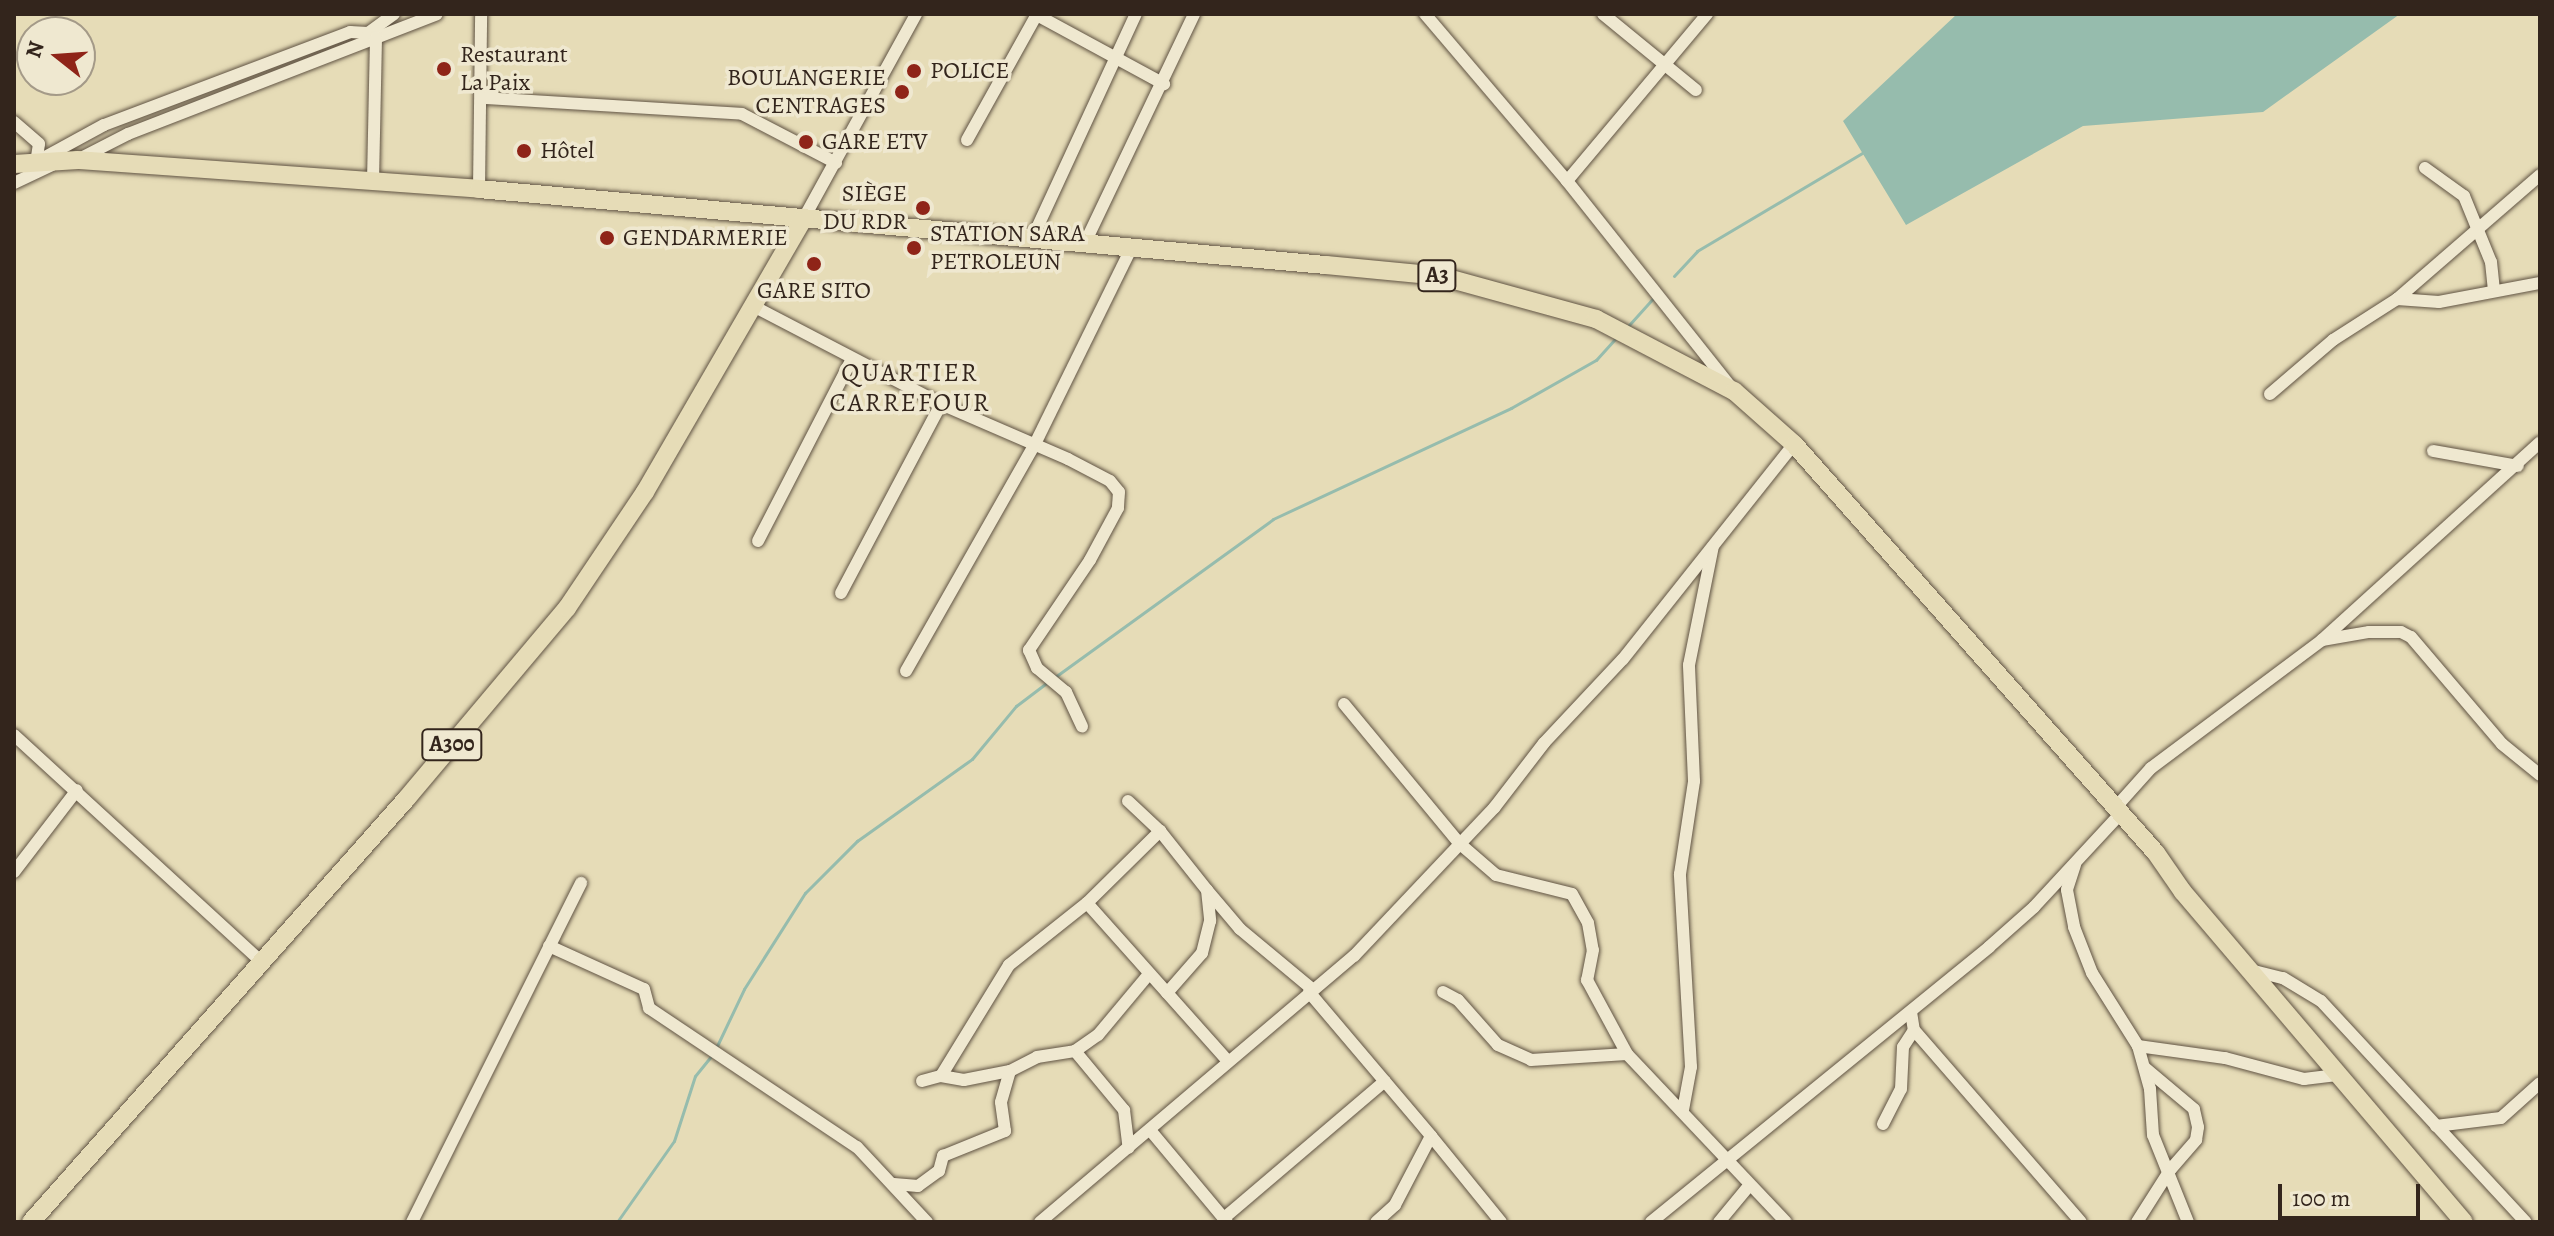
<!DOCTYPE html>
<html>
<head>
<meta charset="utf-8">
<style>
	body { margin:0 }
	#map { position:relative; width:2554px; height:1236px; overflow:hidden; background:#e6dcb7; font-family:Alegreya,serif }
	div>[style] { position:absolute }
	.water>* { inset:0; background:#96bcad }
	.stream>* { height:3px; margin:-1.5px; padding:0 1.5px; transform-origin:1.5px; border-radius:1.5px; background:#96bcad }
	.roads { filter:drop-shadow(0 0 2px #605343) drop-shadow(0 0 2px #605343) }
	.minor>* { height:12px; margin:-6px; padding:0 6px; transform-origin:6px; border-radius:6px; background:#efe8d0 }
	.highway>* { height:18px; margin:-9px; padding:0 9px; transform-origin:9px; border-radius:9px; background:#e6dcb7 }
	.dots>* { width:22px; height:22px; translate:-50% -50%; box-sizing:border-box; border:4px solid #efe8d0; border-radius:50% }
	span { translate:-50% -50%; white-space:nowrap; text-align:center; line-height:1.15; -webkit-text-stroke:7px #efe8d0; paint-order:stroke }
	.shield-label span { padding:2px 6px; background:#efe8d0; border:2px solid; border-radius:6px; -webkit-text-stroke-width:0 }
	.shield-label { font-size:22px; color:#33251c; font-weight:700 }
	.poi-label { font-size:24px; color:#33251c }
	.left { translate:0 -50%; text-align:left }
	.right { translate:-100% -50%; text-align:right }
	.neighbourhood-label { font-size:26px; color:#33251c; letter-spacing:2px }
	.frame { position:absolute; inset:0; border:16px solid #33251c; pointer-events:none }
	.north { position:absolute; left:16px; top:16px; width:80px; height:80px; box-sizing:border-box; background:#efe8d0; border:2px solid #a49a88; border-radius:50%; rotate:287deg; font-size:22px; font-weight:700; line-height:32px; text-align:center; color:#33251c }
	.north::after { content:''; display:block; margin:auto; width:28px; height:36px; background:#8f2418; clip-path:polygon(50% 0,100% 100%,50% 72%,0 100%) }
	.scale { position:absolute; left:2278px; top:1184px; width:142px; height:36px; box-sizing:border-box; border:4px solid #33251c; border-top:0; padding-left:10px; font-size:24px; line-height:28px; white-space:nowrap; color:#33251c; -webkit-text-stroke:6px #efe8d0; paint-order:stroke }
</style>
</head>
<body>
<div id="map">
	<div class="water">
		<i style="clip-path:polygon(1957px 14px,2400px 14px,2263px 112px,2083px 126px,1906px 225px,1843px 121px)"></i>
	</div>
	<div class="stream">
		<i style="left:1674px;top:276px;width:34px;rotate:-47deg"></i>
		<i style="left:1697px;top:251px;width:194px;rotate:-30.7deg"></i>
		<i style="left:1629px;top:325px;width:36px;rotate:-48deg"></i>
		<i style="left:1055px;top:677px;width:269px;rotate:-35.9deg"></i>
		<i style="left:1273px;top:519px;width:263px;rotate:-25deg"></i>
		<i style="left:1511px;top:408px;width:98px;rotate:-29.5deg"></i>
		<i style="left:1596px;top:360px;width:28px;rotate:-48deg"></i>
		<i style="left:716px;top:1048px;width:65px;rotate:-64.6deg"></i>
		<i style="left:744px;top:989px;width:114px;rotate:-57.6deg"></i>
		<i style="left:805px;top:893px;width:74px;rotate:-45deg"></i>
		<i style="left:857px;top:841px;width:141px;rotate:-35.5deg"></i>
		<i style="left:972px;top:759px;width:69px;rotate:-50.3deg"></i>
		<i style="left:1016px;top:706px;width:41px;rotate:-37.1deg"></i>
		<i style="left:617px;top:1222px;width:99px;rotate:-54.9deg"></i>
		<i style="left:674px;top:1141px;width:68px;rotate:-72.1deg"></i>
		<i style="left:695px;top:1076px;width:28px;rotate:-51deg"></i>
	</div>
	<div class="roads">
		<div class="minor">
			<i style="left:1035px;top:14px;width:147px;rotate:28.5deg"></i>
			<i style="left:1425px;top:14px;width:219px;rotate:49.6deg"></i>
			<i style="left:1567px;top:181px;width:262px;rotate:51.5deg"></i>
			<i style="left:1603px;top:14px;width:120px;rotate:39.3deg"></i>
			<i style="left:484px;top:98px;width:258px;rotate:3.5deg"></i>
			<i style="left:742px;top:114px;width:106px;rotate:27.5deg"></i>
			<i style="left:14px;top:122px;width:33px;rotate:41deg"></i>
			<i style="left:39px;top:144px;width:18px;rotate:99deg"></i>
			<i style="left:967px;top:140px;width:144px;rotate:-60.9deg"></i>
			<i style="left:81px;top:158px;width:53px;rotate:-27.1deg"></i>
			<i style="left:128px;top:134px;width:331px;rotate:-21.2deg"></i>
			<i style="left:36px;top:162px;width:77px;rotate:-28.6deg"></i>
			<i style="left:104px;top:125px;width:263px;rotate:-20.7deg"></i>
			<i style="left:350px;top:32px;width:18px;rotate:3deg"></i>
			<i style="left:368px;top:33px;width:32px;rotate:-36deg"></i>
			<i style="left:2425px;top:168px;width:48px;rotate:35.7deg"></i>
			<i style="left:2464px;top:196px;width:71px;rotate:67.8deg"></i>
			<i style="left:2491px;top:262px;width:27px;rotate:84deg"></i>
			<i style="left:373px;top:181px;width:144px;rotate:-88.8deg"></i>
			<i style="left:1567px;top:181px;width:218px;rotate:-50deg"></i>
			<i style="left:14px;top:183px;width:42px;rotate:-25.3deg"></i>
			<i style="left:479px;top:189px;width:175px;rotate:-89.3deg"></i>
			<i style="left:804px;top:218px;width:233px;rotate:-61.2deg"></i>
			<i style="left:1031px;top:241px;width:250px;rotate:-65.2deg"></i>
			<i style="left:1084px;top:245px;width:256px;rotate:-64.5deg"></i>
			<i style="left:2397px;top:299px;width:42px;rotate:4.1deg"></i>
			<i style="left:2439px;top:302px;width:103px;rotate:-10.7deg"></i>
			<i style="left:755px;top:307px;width:210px;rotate:27.5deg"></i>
			<i style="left:941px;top:404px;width:138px;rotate:23.4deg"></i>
			<i style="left:1068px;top:459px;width:47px;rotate:27.6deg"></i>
			<i style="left:1110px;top:481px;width:14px;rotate:51deg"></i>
			<i style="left:1119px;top:492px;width:16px;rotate:94deg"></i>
			<i style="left:1118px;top:508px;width:59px;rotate:118.3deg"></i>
			<i style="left:1090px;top:560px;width:109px;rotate:124.1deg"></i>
			<i style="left:1029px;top:650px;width:20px;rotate:66deg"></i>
			<i style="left:1037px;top:668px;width:38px;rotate:40deg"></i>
			<i style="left:1066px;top:692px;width:38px;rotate:65deg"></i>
			<i style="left:2270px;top:394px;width:83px;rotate:-40.6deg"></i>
			<i style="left:2333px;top:340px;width:76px;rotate:-32.6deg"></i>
			<i style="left:2397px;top:299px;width:189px;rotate:-40.9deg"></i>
			<i style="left:2433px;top:451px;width:86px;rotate:10deg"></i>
			<i style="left:758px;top:541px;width:205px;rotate:-62.7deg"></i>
			<i style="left:841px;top:593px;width:214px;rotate:-62.1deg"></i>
			<i style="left:2322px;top:640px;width:48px;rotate:-9.7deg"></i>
			<i style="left:2369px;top:632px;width:32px"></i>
			<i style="left:2401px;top:632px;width:11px;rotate:27deg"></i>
			<i style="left:2411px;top:637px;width:140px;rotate:49.6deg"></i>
			<i style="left:2502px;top:744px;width:49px;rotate:39.2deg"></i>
			<i style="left:906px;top:671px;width:259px;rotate:-60.4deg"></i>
			<i style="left:1034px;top:446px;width:220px;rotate:-63.8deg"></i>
			<i style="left:1344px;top:704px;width:180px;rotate:50.4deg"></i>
			<i style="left:1459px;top:843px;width:49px;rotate:40.9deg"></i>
			<i style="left:1496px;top:875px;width:78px;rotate:14deg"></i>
			<i style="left:1572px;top:894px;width:33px;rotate:61deg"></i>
			<i style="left:1588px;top:923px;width:27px;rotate:80deg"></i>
			<i style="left:1593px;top:950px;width:31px;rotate:101deg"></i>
			<i style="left:1587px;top:980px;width:84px;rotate:61.6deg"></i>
			<i style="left:1627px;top:1054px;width:231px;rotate:46.6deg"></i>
			<i style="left:14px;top:735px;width:335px;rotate:42.5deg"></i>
			<i style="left:1128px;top:801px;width:44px;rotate:43.2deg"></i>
			<i style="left:1160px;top:831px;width:75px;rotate:51.5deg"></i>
			<i style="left:1207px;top:890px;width:31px;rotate:84deg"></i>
			<i style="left:1210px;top:921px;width:33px;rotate:104deg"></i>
			<i style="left:1202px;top:953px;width:53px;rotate:131.2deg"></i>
			<i style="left:2116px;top:807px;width:52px;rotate:-48.1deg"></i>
			<i style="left:2151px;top:768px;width:214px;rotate:-36.8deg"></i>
			<i style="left:2322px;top:640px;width:294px;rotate:-42.2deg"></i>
			<i style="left:2075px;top:865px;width:26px;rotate:108deg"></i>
			<i style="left:2067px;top:890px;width:38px;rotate:79deg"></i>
			<i style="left:2074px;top:927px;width:49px;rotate:68.6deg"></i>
			<i style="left:2092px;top:973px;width:86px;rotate:57.8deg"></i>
			<i style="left:2138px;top:1046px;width:45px;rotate:74.4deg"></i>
			<i style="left:2150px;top:1089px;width:46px;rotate:86.3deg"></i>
			<i style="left:2153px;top:1135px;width:94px;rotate:68.1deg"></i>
			<i style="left:14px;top:872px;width:103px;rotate:-52.5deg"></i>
			<i style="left:1207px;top:890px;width:51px;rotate:49.8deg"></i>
			<i style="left:1240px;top:929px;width:94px;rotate:39.8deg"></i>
			<i style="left:1087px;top:903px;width:210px;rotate:48.3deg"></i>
			<i style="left:549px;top:946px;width:104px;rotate:24.4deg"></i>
			<i style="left:644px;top:989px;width:20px;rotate:75deg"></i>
			<i style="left:649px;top:1008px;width:250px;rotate:33.8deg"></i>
			<i style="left:857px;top:1147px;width:103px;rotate:47deg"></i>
			<i style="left:2250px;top:970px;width:34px;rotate:14deg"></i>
			<i style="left:2283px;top:978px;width:44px;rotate:31.2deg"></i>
			<i style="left:2321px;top:1001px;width:301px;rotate:47.2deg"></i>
			<i style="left:1309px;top:992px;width:189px;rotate:49.7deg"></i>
			<i style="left:1431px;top:1136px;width:78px;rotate:117.6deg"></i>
			<i style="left:1395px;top:1205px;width:25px;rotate:138deg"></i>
			<i style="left:1443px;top:992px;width:17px;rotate:28deg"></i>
			<i style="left:1458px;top:1000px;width:60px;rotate:48.4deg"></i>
			<i style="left:1498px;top:1045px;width:36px;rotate:24deg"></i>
			<i style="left:1531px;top:1060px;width:96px;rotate:-3.6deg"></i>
			<i style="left:1911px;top:1012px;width:18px;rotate:81deg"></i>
			<i style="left:1914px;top:1030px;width:254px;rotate:49deg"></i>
			<i style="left:2138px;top:1046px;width:88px;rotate:7.9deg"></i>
			<i style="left:2225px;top:1058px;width:82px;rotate:14.9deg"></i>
			<i style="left:2304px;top:1079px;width:33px;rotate:-7deg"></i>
			<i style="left:1075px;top:1051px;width:77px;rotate:50.3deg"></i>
			<i style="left:1124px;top:1110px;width:38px;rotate:83deg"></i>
			<i style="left:941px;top:1076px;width:23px;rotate:10deg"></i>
			<i style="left:964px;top:1080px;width:47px;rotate:-11.1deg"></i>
			<i style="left:1010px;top:1071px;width:30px;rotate:-27deg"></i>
			<i style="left:1037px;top:1057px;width:38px;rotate:-9deg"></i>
			<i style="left:1075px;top:1051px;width:28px;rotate:-35deg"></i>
			<i style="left:1098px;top:1035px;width:80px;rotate:-50.1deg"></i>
			<i style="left:922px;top:1081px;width:20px;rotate:-15deg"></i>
			<i style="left:941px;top:1076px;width:130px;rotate:-58.5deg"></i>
			<i style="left:1009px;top:965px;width:100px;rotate:-38.5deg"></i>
			<i style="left:1087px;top:903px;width:103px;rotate:-44.6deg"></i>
			<i style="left:1683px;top:1110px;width:44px;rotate:-79.5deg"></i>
			<i style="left:1691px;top:1067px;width:193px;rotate:-93.3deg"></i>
			<i style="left:1680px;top:874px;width:94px;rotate:-81.4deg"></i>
			<i style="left:1694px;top:781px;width:116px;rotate:-92.5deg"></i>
			<i style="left:1689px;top:665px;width:121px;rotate:-78.6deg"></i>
			<i style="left:1883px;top:1124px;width:39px;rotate:-63deg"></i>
			<i style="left:1901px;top:1089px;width:42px;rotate:-87.3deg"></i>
			<i style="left:1903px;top:1047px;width:20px;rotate:-57deg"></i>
			<i style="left:2436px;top:1126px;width:65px;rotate:-7deg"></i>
			<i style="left:2501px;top:1118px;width:52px;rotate:-41.9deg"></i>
			<i style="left:1150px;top:1130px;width:120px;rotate:50.1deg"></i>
			<i style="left:1431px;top:1136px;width:111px;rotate:50.9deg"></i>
			<i style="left:894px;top:1184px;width:24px;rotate:5deg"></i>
			<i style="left:918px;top:1186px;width:26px;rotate:-36deg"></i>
			<i style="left:939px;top:1171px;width:16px;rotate:-75deg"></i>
			<i style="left:943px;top:1156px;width:67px;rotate:-22deg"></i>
			<i style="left:1005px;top:1131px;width:29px;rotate:-98deg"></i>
			<i style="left:1001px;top:1102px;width:32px;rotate:-74deg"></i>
			<i style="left:1224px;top:1218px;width:211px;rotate:-40.4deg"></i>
			<i style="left:412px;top:1222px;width:379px;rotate:-63.5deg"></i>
			<i style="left:1040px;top:1222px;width:412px;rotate:-40.3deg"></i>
			<i style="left:1354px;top:956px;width:204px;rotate:-46.6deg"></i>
			<i style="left:1494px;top:808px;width:82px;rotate:-52.4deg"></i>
			<i style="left:1544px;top:743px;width:115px;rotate:-46.8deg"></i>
			<i style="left:1623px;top:659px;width:275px;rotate:-51.5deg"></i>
			<i style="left:1651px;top:1222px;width:436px;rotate:-39.1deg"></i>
			<i style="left:1989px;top:947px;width:60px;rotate:-41.6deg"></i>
			<i style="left:2034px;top:907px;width:128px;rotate:-47.2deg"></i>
			<i style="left:1719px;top:1222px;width:45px;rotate:-50.4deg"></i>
			<i style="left:2137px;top:1222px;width:62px;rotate:-57.6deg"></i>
			<i style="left:2170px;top:1170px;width:40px;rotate:-49deg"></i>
			<i style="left:2196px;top:1140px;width:13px;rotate:-81deg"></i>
			<i style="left:2198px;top:1127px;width:18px;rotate:-103deg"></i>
			<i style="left:2194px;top:1109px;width:64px;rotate:-140.1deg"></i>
		</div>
		<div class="highway">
			<i style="left:14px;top:164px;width:64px;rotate:-3.6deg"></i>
			<i style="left:78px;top:160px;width:402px;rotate:4.1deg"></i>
			<i style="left:479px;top:189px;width:850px;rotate:5.13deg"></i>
			<i style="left:1326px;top:265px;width:115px;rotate:5.5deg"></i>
			<i style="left:1440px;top:276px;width:162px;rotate:15.4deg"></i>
			<i style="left:1596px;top:319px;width:156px;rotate:27.6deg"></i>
			<i style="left:1734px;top:391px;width:80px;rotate:41.5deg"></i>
			<i style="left:1794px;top:444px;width:546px;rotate:48.49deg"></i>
			<i style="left:2156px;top:853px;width:47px;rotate:55.3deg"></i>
			<i style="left:2183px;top:892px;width:433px;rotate:49.6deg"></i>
			<i style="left:31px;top:1222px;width:567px;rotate:-48.43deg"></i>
			<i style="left:407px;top:798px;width:248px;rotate:-49.9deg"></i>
			<i style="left:567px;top:608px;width:140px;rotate:-56.1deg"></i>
			<i style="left:645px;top:492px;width:317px;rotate:-59.9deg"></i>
		</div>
	</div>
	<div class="dots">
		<i style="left:444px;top:69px;background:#8f2418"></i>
		<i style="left:914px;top:71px;background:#8f2418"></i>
		<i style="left:902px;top:92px;background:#8f2418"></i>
		<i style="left:806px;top:142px;background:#8f2418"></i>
		<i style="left:524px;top:151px;background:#8f2418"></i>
		<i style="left:923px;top:208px;background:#8f2418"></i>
		<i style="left:607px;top:238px;background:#8f2418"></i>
		<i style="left:914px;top:248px;background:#8f2418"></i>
		<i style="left:814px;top:264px;background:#8f2418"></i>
	</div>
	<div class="shield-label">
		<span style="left:1437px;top:276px">A3</span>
		<span style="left:452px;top:745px">A300</span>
	</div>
	<div class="poi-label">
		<span class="left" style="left:460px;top:69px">Restaurant<br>La Paix</span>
		<span class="left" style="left:930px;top:71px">POLICE</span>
		<span class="right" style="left:886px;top:92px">BOULANGERIE<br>CENTRAGES</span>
		<span class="left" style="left:822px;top:142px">GARE ETV</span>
		<span class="left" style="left:540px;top:151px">Hôtel</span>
		<span class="right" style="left:907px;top:208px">SIÈGE<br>DU RDR</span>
		<span class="left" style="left:930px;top:248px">STATION SARA<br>PETROLEUN</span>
		<span class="left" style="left:623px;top:238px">GENDARMERIE</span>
		<span style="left:814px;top:291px">GARE SITO</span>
	</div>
	<div class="neighbourhood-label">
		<span style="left:910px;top:388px">QUARTIER<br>CARREFOUR</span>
	</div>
	<div class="frame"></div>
	<div class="north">N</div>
	<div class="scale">100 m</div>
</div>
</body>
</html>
